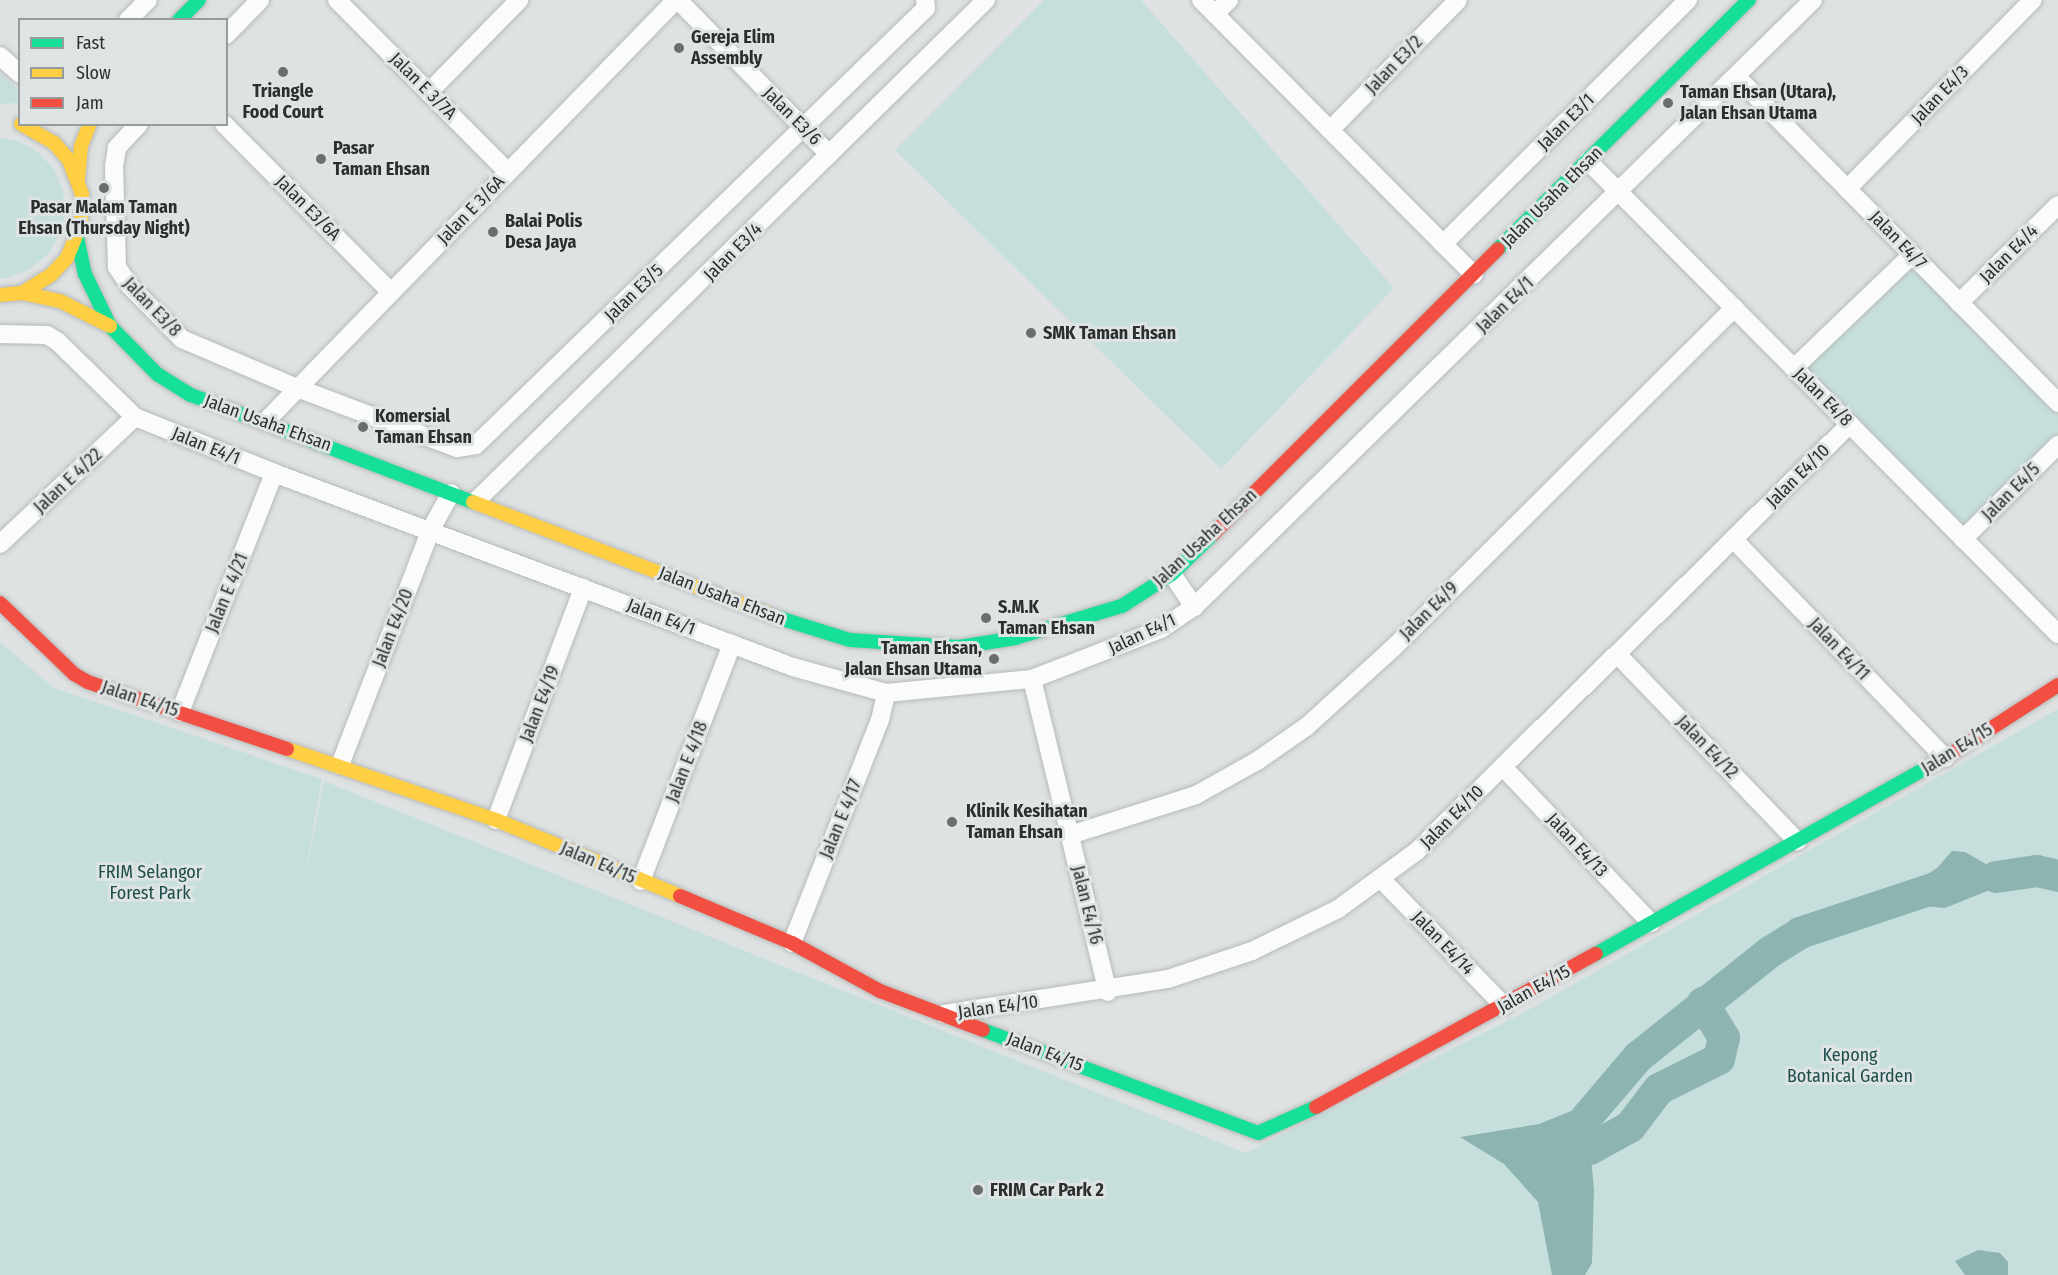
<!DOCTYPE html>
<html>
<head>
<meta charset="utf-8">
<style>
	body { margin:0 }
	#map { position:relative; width:2058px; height:1275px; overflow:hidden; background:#dfe2e2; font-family:"Fira Sans Condensed",sans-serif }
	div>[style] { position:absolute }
	.green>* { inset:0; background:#c6dfdd }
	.water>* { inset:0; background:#8eb4b2 }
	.river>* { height:32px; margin:-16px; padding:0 16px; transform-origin:16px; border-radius:16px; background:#8eb4b2 }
	.roads { filter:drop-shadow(0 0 2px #b8baba) drop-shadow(0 0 2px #b8baba) }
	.street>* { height:18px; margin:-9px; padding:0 9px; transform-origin:9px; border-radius:9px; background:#fafbfb }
	.fast>* { height:14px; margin:-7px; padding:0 7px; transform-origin:7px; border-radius:7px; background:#16e098 }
	.slow>* { height:14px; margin:-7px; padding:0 7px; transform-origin:7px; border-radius:7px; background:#ffcf43 }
	.jam>* { height:14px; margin:-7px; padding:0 7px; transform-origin:7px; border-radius:7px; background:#f24e42 }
	.dots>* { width:16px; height:16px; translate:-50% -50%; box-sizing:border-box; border:3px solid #dee3e3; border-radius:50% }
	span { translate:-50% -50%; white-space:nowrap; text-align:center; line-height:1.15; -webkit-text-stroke:6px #dee3e3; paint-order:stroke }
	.poi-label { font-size:18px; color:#2d2f2f; font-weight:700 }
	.left { translate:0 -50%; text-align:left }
	.right { translate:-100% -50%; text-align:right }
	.street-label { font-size:18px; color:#2d2f2f }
	.park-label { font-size:18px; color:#1d4d4b }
	.legend { position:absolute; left:18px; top:18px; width:210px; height:108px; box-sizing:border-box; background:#dee3e3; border:2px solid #979b9b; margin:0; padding:8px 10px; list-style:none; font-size:18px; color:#2d2f2f }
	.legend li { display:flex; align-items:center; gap:12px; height:30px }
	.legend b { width:30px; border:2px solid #979b9b }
</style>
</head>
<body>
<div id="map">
	<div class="green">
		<i style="clip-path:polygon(1044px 0,1141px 0,1394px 288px,1221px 469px,895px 150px)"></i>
		<i style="clip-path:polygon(0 73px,19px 91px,19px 103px,0 104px)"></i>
		<i style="clip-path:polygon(0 138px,18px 141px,38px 152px,54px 169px,63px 190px,65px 212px,60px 235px,48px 254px,30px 269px,8px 278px,0 278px)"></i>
		<i style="clip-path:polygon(1912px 255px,2058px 403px,2058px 445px,1963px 539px,1794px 368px)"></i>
		<i style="clip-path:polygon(0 642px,54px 688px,322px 779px,302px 891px,324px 781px,1246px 1153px,1521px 1014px,2058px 709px,2058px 1275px,0 1275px)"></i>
	</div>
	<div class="water">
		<i style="clip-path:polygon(1952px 851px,1965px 852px,1986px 864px,2037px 871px,1945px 908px,1891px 903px,1898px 893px,1937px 868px)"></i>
		<i style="clip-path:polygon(1586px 1105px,1594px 1190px,1592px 1263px,1585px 1275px,1552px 1275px,1538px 1202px,1504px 1164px,1460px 1137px,1539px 1124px)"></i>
		<i style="clip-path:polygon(1978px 1250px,2000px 1253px,2008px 1262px,2008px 1275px,1965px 1275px,1955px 1261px)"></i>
	</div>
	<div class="river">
		<i style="left:1996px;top:877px;width:41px;rotate:-8.3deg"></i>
		<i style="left:2037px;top:871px;width:22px;rotate:13deg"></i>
		<i style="left:1587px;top:1117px;width:79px;rotate:-49.6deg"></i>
		<i style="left:1638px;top:1057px;width:169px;rotate:-38.5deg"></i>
		<i style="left:1770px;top:952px;width:36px;rotate:-32deg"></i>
		<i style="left:1800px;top:933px;width:139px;rotate:-18.4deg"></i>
		<i style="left:1590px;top:1149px;width:46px;rotate:-28.8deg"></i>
		<i style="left:1630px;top:1127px;width:48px;rotate:-52.7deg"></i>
		<i style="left:1659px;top:1089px;width:67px;rotate:-26.6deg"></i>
		<i style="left:1719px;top:1059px;width:22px;rotate:-77deg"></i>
		<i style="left:1724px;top:1038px;width:41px;rotate:-121deg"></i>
	</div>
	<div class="roads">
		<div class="street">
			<i style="left:337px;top:0;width:243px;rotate:45.2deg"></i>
			<i style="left:678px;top:0;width:216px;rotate:45.6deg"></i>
			<i style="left:1201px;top:0;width:387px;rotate:45.2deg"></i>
			<i style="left:1215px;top:14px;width:20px;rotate:-45deg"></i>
			<i style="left:128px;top:20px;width:28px;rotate:-45deg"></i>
			<i style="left:226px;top:35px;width:49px;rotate:-45.8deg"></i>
			<i style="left:0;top:56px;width:27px;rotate:42deg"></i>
			<i style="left:1737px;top:77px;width:458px;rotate:45.4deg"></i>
			<i style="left:429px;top:92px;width:129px;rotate:-45.6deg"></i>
			<i style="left:139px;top:124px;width:33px;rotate:133deg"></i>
			<i style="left:117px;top:148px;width:18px;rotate:99deg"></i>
			<i style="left:114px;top:166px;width:101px;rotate:88.3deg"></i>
			<i style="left:117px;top:267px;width:22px;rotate:56deg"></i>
			<i style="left:129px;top:285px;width:76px;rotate:45.5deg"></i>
			<i style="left:182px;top:339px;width:125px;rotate:23.1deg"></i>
			<i style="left:297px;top:388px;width:171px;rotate:20.6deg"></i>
			<i style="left:457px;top:448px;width:19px;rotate:-9deg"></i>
			<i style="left:476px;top:445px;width:627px;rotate:-44.16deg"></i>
			<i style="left:926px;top:8px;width:8px;rotate:-97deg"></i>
			<i style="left:224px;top:124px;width:237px;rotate:45.2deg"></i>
			<i style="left:1330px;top:130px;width:182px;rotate:-45.4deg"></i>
			<i style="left:1588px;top:161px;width:667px;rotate:45.18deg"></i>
			<i style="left:1847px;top:189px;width:265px;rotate:-45.5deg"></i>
			<i style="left:1443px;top:244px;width:346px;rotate:-44.9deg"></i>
			<i style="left:1959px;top:303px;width:139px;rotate:-44.7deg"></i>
			<i style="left:0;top:334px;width:47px;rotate:1.2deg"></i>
			<i style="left:47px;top:335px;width:12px;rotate:31deg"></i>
			<i style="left:57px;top:341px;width:109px;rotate:44.3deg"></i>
			<i style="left:135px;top:417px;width:150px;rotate:21.9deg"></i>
			<i style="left:274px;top:473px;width:554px;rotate:20.5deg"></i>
			<i style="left:793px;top:667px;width:97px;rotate:15.6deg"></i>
			<i style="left:886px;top:693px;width:147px;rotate:-5.5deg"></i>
			<i style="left:1032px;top:679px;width:138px;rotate:-21.2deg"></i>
			<i style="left:1161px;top:629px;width:40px;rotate:-34deg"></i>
			<i style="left:1194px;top:607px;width:867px;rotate:-44.44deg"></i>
			<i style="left:1794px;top:368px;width:163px;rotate:-43.8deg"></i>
			<i style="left:266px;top:421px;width:588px;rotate:-45.76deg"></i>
			<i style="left:476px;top:501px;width:715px;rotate:-44.49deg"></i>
			<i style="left:1733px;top:539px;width:305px;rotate:45.9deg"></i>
			<i style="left:1963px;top:539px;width:134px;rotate:-44.7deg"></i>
			<i style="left:0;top:544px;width:185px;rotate:-43.3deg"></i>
			<i style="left:1172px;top:574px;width:40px;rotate:56deg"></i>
			<i style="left:1617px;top:654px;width:260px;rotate:46.1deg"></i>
			<i style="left:1032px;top:679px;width:322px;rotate:76.4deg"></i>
			<i style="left:180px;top:712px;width:257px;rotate:-68.5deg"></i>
			<i style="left:340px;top:765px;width:253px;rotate:-68.9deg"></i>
			<i style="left:431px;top:529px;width:41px;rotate:-60.9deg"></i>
			<i style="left:1503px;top:767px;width:215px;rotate:46.5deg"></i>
			<i style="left:496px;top:820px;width:248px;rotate:-69.4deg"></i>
			<i style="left:1070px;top:835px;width:132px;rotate:-17.6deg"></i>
			<i style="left:1196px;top:795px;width:70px;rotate:-29.1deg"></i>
			<i style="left:1257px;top:761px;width:60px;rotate:-34.8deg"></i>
			<i style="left:1306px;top:727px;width:118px;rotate:-42.2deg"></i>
			<i style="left:1393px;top:648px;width:482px;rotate:-44.9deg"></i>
			<i style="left:1382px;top:880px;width:175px;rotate:45.9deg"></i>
			<i style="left:641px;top:881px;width:254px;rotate:-69deg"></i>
			<i style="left:792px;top:943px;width:240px;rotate:-68.5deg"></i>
			<i style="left:880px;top:720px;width:28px;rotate:-77deg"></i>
			<i style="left:944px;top:1014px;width:227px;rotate:-8.9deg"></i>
			<i style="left:1168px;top:979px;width:89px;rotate:-18.4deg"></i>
			<i style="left:1252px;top:951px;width:96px;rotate:-26deg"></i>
			<i style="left:1338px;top:909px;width:98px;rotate:-36.3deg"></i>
			<i style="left:1417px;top:851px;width:608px;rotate:-44.6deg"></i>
		</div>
		<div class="fast">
			<i style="left:179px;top:20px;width:28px;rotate:-45deg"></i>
			<i style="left:77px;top:237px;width:38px;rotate:78deg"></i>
			<i style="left:85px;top:274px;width:58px;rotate:64.3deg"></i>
			<i style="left:110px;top:326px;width:67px;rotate:45.6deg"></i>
			<i style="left:157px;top:374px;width:40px;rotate:32deg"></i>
			<i style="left:191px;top:395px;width:302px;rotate:20.8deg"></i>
			<i style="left:1498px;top:249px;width:354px;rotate:-44.8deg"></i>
			<i style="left:776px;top:617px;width:77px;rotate:17.3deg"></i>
			<i style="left:850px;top:640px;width:109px;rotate:3.7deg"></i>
			<i style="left:959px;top:647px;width:57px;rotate:-9.1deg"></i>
			<i style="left:1015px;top:638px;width:112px;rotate:-16.7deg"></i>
			<i style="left:1122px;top:606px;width:59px;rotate:-32.6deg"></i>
			<i style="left:1172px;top:574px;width:57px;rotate:-44.3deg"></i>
			<i style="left:1596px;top:954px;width:404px;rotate:-29.4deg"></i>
			<i style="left:983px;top:1030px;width:294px;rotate:20.5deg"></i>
			<i style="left:1258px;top:1133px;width:64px;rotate:-24.1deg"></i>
		</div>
		<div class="slow">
			<i style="left:78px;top:179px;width:33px;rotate:-85deg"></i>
			<i style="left:81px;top:146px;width:24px;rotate:-68deg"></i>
			<i style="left:22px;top:293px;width:39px;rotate:12deg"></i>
			<i style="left:60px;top:301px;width:56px;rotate:26.6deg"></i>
			<i style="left:0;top:295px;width:22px;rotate:-5deg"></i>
			<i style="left:22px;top:293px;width:34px;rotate:-32deg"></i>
			<i style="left:51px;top:275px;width:23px;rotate:-47deg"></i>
			<i style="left:67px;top:258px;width:38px;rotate:-68deg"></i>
			<i style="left:81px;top:223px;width:29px;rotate:-88deg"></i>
			<i style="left:82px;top:194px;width:36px;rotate:-111deg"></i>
			<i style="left:69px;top:160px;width:23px;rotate:-131deg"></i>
			<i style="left:54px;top:143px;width:38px;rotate:-150deg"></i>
			<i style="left:473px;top:502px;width:324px;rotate:20.8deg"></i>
			<i style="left:287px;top:749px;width:221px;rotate:18.8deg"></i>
			<i style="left:496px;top:820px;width:199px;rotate:22.4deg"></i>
		</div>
		<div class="jam">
			<i style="left:1213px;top:534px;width:403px;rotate:-45deg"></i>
			<i style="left:0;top:603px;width:103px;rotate:43.8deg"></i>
			<i style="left:74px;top:674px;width:16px;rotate:30deg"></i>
			<i style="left:88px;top:682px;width:210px;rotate:18.6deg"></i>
			<i style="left:1948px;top:756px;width:131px;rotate:-32.8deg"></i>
			<i style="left:680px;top:896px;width:121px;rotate:22.8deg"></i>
			<i style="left:792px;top:943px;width:100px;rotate:28.6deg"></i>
			<i style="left:880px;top:991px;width:110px;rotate:20.7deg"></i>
			<i style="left:1316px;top:1107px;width:319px;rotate:-28.7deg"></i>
		</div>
	</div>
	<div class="dots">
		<i style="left:679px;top:48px;background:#6b6e6e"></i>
		<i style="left:283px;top:72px;background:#6b6e6e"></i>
		<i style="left:1668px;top:103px;background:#6b6e6e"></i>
		<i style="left:321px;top:159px;background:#6b6e6e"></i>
		<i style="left:104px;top:188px;background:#6b6e6e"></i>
		<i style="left:493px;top:232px;background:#6b6e6e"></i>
		<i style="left:1031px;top:333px;background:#6b6e6e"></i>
		<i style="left:363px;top:427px;background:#6b6e6e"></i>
		<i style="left:986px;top:618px;background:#6b6e6e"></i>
		<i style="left:994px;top:659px;background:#6b6e6e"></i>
		<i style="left:952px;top:822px;background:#6b6e6e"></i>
		<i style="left:978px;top:1190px;background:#6b6e6e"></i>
	</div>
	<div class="poi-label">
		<span class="left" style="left:691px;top:48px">Gereja Elim<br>Assembly</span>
		<span style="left:283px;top:102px">Triangle<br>Food Court</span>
		<span class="left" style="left:1680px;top:103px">Taman Ehsan (Utara),<br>Jalan Ehsan Utama</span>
		<span class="left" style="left:333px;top:159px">Pasar<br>Taman Ehsan</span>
		<span style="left:104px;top:218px">Pasar Malam Taman<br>Ehsan (Thursday Night)</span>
		<span class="left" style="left:505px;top:232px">Balai Polis<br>Desa Jaya</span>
		<span class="left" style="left:1043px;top:333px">SMK Taman Ehsan</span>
		<span class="left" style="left:375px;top:427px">Komersial<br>Taman Ehsan</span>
		<span class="left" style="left:998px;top:618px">S.M.K<br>Taman Ehsan</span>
		<span class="right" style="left:982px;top:659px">Taman Ehsan,<br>Jalan Ehsan Utama</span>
		<span class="left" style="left:966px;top:822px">Klinik Kesihatan<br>Taman Ehsan</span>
		<span class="left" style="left:990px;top:1190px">FRIM Car Park 2</span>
	</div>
	<div class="street-label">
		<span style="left:1394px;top:65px;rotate:-46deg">Jalan E3/2</span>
		<span style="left:423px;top:86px;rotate:45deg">Jalan E 3/7A</span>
		<span style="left:1940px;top:95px;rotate:-46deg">Jalan E4/3</span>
		<span style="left:792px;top:116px;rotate:45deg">Jalan E3/6</span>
		<span style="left:1566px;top:122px;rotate:-45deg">Jalan E3/1</span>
		<span style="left:1552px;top:197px;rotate:-45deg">Jalan Usaha Ehsan</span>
		<span style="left:308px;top:208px;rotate:45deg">Jalan E3/6A</span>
		<span style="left:471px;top:210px;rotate:-46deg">Jalan E 3/6A</span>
		<span style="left:1898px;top:240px;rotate:46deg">Jalan E4/7</span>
		<span style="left:733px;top:252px;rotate:-45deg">Jalan E3/4</span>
		<span style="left:2009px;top:254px;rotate:-45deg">Jalan E4/4</span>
		<span style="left:634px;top:293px;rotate:-44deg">Jalan E3/5</span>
		<span style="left:1505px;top:305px;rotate:-44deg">Jalan E4/1</span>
		<span style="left:152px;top:307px;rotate:46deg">Jalan E3/8</span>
		<span style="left:1823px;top:397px;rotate:45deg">Jalan E4/8</span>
		<span style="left:268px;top:423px;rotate:20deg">Jalan Usaha Ehsan</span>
		<span style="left:206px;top:446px;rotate:22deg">Jalan E4/1</span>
		<span style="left:1798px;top:476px;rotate:-45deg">Jalan E4/10</span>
		<span style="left:68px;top:481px;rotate:-43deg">Jalan E 4/22</span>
		<span style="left:2011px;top:492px;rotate:-45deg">Jalan E4/5</span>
		<span style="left:1205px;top:538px;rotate:-43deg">Jalan Usaha Ehsan</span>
		<span style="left:227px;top:593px;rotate:-68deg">Jalan E 4/21</span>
		<span style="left:722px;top:596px;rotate:21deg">Jalan Usaha Ehsan</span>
		<span style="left:1429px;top:611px;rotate:-45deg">Jalan E4/9</span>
		<span style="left:661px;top:617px;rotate:21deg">Jalan E4/1</span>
		<span style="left:393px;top:628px;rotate:-69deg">Jalan E4/20</span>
		<span style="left:1142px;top:634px;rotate:-25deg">Jalan E4/1</span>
		<span style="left:1839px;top:649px;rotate:46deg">Jalan E4/11</span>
		<span style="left:140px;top:699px;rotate:18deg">Jalan E4/15</span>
		<span style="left:540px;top:704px;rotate:-69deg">Jalan E4/19</span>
		<span style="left:1707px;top:747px;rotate:46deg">Jalan E4/12</span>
		<span style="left:1957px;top:749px;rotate:-32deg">Jalan E4/15</span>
		<span style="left:687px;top:762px;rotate:-69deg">Jalan E 4/18</span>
		<span style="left:1452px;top:817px;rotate:-45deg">Jalan E4/10</span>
		<span style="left:841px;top:819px;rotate:-68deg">Jalan E 4/17</span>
		<span style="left:1577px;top:845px;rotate:47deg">Jalan E4/13</span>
		<span style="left:598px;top:863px;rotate:23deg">Jalan E4/15</span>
		<span style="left:1087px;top:905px;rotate:76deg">Jalan E4/16</span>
		<span style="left:1443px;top:943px;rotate:46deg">Jalan E4/14</span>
		<span style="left:1534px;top:989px;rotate:-29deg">Jalan E4/15</span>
		<span style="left:998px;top:1007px;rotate:-8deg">Jalan E4/10</span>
		<span style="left:1045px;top:1052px;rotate:21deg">Jalan E4/15</span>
	</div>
	<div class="park-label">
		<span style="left:150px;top:883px">FRIM Selangor<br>Forest Park</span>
		<span style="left:1850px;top:1066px">Kepong<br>Botanical Garden</span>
	</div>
	<ul class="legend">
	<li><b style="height:8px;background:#16e098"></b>Fast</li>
	<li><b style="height:8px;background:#ffcf43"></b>Slow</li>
	<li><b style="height:8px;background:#f24e42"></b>Jam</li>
	</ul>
</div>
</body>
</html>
